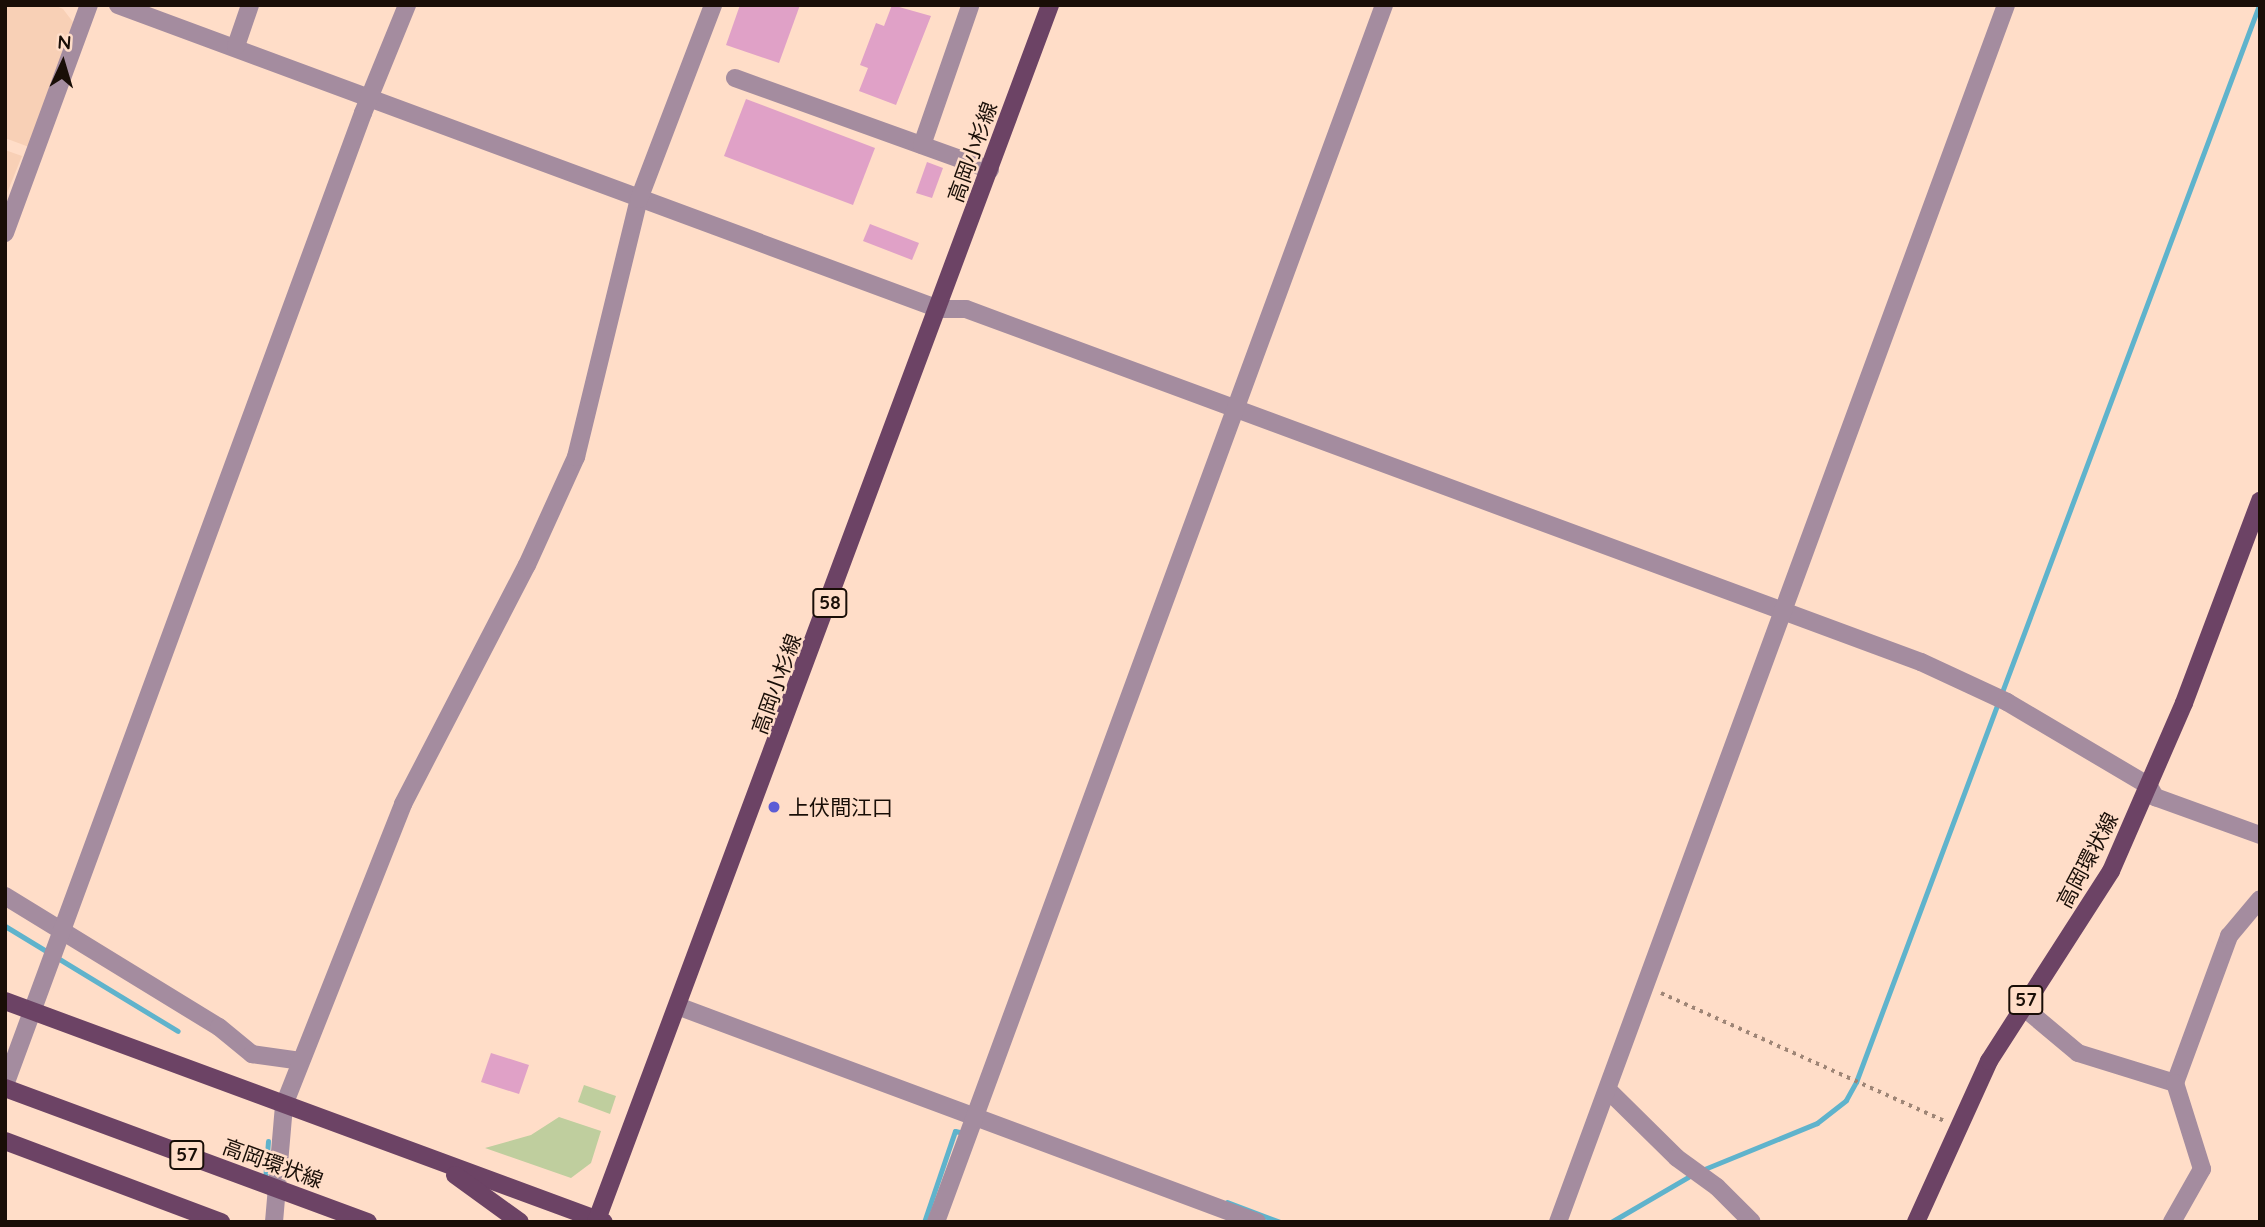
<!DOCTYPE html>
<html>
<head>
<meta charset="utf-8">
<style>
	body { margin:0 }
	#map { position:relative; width:2265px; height:1227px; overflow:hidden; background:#ffddc8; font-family:Quicksand,"Noto Sans JP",sans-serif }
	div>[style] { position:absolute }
	.built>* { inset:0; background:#f8d0b6 }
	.green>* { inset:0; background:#bfce9e }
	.stream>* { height:5px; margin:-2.5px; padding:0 2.5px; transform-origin:2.5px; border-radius:2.5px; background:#5fb3cc }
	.building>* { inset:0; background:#e0a1c7 }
	.path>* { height:3.5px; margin-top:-1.75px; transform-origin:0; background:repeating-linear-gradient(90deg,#9e8576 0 3.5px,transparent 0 8.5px) }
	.minor>* { height:18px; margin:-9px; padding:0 9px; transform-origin:9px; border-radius:9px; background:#a48c9f }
	.major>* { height:18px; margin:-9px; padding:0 9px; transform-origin:9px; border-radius:9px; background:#6c4365 }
	.major-bridge>* { height:18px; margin:-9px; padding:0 9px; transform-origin:9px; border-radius:9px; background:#6c4365 }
	.dots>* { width:19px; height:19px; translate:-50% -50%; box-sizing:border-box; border:4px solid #ffddc8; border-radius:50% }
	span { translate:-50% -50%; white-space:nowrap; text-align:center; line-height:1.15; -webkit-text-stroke:5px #ffddc8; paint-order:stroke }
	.shield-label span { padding:2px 5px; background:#ffddc8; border:2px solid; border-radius:5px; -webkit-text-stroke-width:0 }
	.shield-label { font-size:19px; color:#190e07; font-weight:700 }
	.street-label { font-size:21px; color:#190e07 }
	.poi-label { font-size:21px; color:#190e07 }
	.left { translate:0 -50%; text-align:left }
	.frame { position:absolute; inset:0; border:7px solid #190e07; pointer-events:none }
	.north { position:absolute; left:28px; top:28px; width:70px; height:70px; -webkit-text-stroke:5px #ffddc8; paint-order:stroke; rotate:4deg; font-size:19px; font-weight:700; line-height:28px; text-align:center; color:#190e07 }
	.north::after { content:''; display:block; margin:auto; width:24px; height:32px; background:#190e07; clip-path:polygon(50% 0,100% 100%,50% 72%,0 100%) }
</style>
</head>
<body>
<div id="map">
	<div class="built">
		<i style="clip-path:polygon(5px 5px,54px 5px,63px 9px,76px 26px,29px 147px,5px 138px)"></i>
		<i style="clip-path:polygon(5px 150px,22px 156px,5px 198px)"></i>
	</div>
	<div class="green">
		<i style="clip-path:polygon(584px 1085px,616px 1096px,610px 1114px,578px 1102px)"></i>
		<i style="clip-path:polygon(559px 1117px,601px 1131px,591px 1163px,571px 1178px,485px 1148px,531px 1135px)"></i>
	</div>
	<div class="stream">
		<i style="left:5px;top:926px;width:202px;rotate:31.3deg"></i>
		<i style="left:1702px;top:1170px;width:124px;rotate:-22.2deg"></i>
		<i style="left:1817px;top:1123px;width:37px;rotate:-38deg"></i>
		<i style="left:1846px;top:1100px;width:21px;rotate:-61deg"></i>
		<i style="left:1856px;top:1082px;width:1150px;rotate:-69.48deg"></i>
		<i style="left:265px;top:1181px;width:40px;rotate:-85.7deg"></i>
		<i style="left:1227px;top:1202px;width:57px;rotate:20.7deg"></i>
		<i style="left:924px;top:1222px;width:96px;rotate:-71.2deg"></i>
		<i style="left:955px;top:1131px;width:9px;rotate:13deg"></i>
		<i style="left:1611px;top:1222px;width:95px;rotate:-30.3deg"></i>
	</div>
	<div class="building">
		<i style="clip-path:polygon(740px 5px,800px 5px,779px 63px,726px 45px)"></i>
		<i style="clip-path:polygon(892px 5px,931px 16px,896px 105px,859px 91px,868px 68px,860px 65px,876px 23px,884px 26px)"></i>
		<i style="clip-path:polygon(746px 99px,875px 148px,853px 205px,724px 156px)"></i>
		<i style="clip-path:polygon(927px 162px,943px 168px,932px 198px,916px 193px)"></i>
		<i style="clip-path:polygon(870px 224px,919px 243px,912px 260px,863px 241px)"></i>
		<i style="clip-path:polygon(491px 1053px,529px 1065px,519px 1094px,481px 1082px)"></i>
	</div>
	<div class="path">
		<i style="left:1661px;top:993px;width:312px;rotate:24.3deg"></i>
	</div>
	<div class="minor">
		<i style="left:118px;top:5px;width:875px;rotate:20.32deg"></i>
		<i style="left:939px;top:309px;width:27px"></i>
		<i style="left:966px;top:309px;width:1018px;rotate:20.29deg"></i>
		<i style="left:1921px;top:662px;width:95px;rotate:24.9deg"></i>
		<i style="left:2007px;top:702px;width:165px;rotate:30.6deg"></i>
		<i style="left:2149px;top:786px;width:13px;rotate:61deg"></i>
		<i style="left:2155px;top:797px;width:112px;rotate:19.9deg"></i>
		<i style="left:236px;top:46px;width:43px;rotate:-71.1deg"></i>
		<i style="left:735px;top:78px;width:271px;rotate:19.8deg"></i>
		<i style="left:922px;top:145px;width:147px;rotate:-70.9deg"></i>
		<i style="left:5px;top:233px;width:243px;rotate:-69.8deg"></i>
		<i style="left:5px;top:896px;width:251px;rotate:31.5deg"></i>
		<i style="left:219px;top:1027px;width:43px;rotate:39.3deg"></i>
		<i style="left:252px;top:1054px;width:49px;rotate:8.1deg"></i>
		<i style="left:2022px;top:1006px;width:73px;rotate:40deg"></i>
		<i style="left:2078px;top:1053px;width:102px;rotate:17.2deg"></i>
		<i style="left:2175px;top:1083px;width:157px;rotate:-69.8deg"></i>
		<i style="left:2229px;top:936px;width:48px;rotate:-50deg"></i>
		<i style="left:680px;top:1007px;width:616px;rotate:20.44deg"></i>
		<i style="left:5px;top:1085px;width:1036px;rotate:-69.78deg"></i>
		<i style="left:363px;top:113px;width:117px;rotate:-67.8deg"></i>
		<i style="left:1609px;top:1091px;width:95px;rotate:44.6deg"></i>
		<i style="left:1677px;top:1158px;width:49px;rotate:35.9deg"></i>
		<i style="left:1717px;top:1187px;width:49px;rotate:45deg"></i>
		<i style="left:274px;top:1222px;width:117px;rotate:-85.1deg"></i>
		<i style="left:284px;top:1105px;width:324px;rotate:-68.4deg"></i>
		<i style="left:403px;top:804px;width:269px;rotate:-62.6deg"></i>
		<i style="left:527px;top:565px;width:119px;rotate:-65.6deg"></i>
		<i style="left:576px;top:457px;width:266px;rotate:-76.3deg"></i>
		<i style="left:639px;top:199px;width:208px;rotate:-69.1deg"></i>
		<i style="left:936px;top:1222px;width:1297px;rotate:-69.79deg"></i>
		<i style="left:1558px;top:1222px;width:1297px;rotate:-69.79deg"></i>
		<i style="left:2172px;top:1222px;width:61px;rotate:-60.5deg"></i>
		<i style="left:2202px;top:1169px;width:90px;rotate:-107.4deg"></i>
	</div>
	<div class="major">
		<i style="left:5px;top:1001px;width:638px;rotate:20.25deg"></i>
		<i style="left:5px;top:1141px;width:231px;rotate:20.6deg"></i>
		<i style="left:455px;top:1175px;width:80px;rotate:35.9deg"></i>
		<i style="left:596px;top:1222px;width:1299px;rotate:-69.54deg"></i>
		<i style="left:1916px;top:1222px;width:177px;rotate:-65.6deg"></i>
		<i style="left:1989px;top:1061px;width:226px;rotate:-57.3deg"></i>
		<i style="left:2111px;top:871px;width:183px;rotate:-66.5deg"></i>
		<i style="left:2184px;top:703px;width:216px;rotate:-69.4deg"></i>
	</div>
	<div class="major-bridge">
		<i style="left:5px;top:1088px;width:387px;rotate:20.3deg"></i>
	</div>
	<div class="dots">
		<i style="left:774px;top:807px;background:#5c5dd5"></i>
	</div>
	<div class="shield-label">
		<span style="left:830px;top:603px">58</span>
		<span style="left:2026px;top:1000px">57</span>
		<span style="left:187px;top:1155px">57</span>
	</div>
	<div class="street-label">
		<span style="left:972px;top:152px;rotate:-70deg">高岡小杉線</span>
		<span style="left:776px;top:684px;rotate:-70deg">高岡小杉線</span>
		<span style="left:2087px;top:860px;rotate:-62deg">高岡環状線</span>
		<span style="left:273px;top:1163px;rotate:20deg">高岡環状線</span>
	</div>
	<div class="poi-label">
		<span class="left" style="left:788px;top:807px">上伏間江口</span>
	</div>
	<div class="frame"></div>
	<div class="north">N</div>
</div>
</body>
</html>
